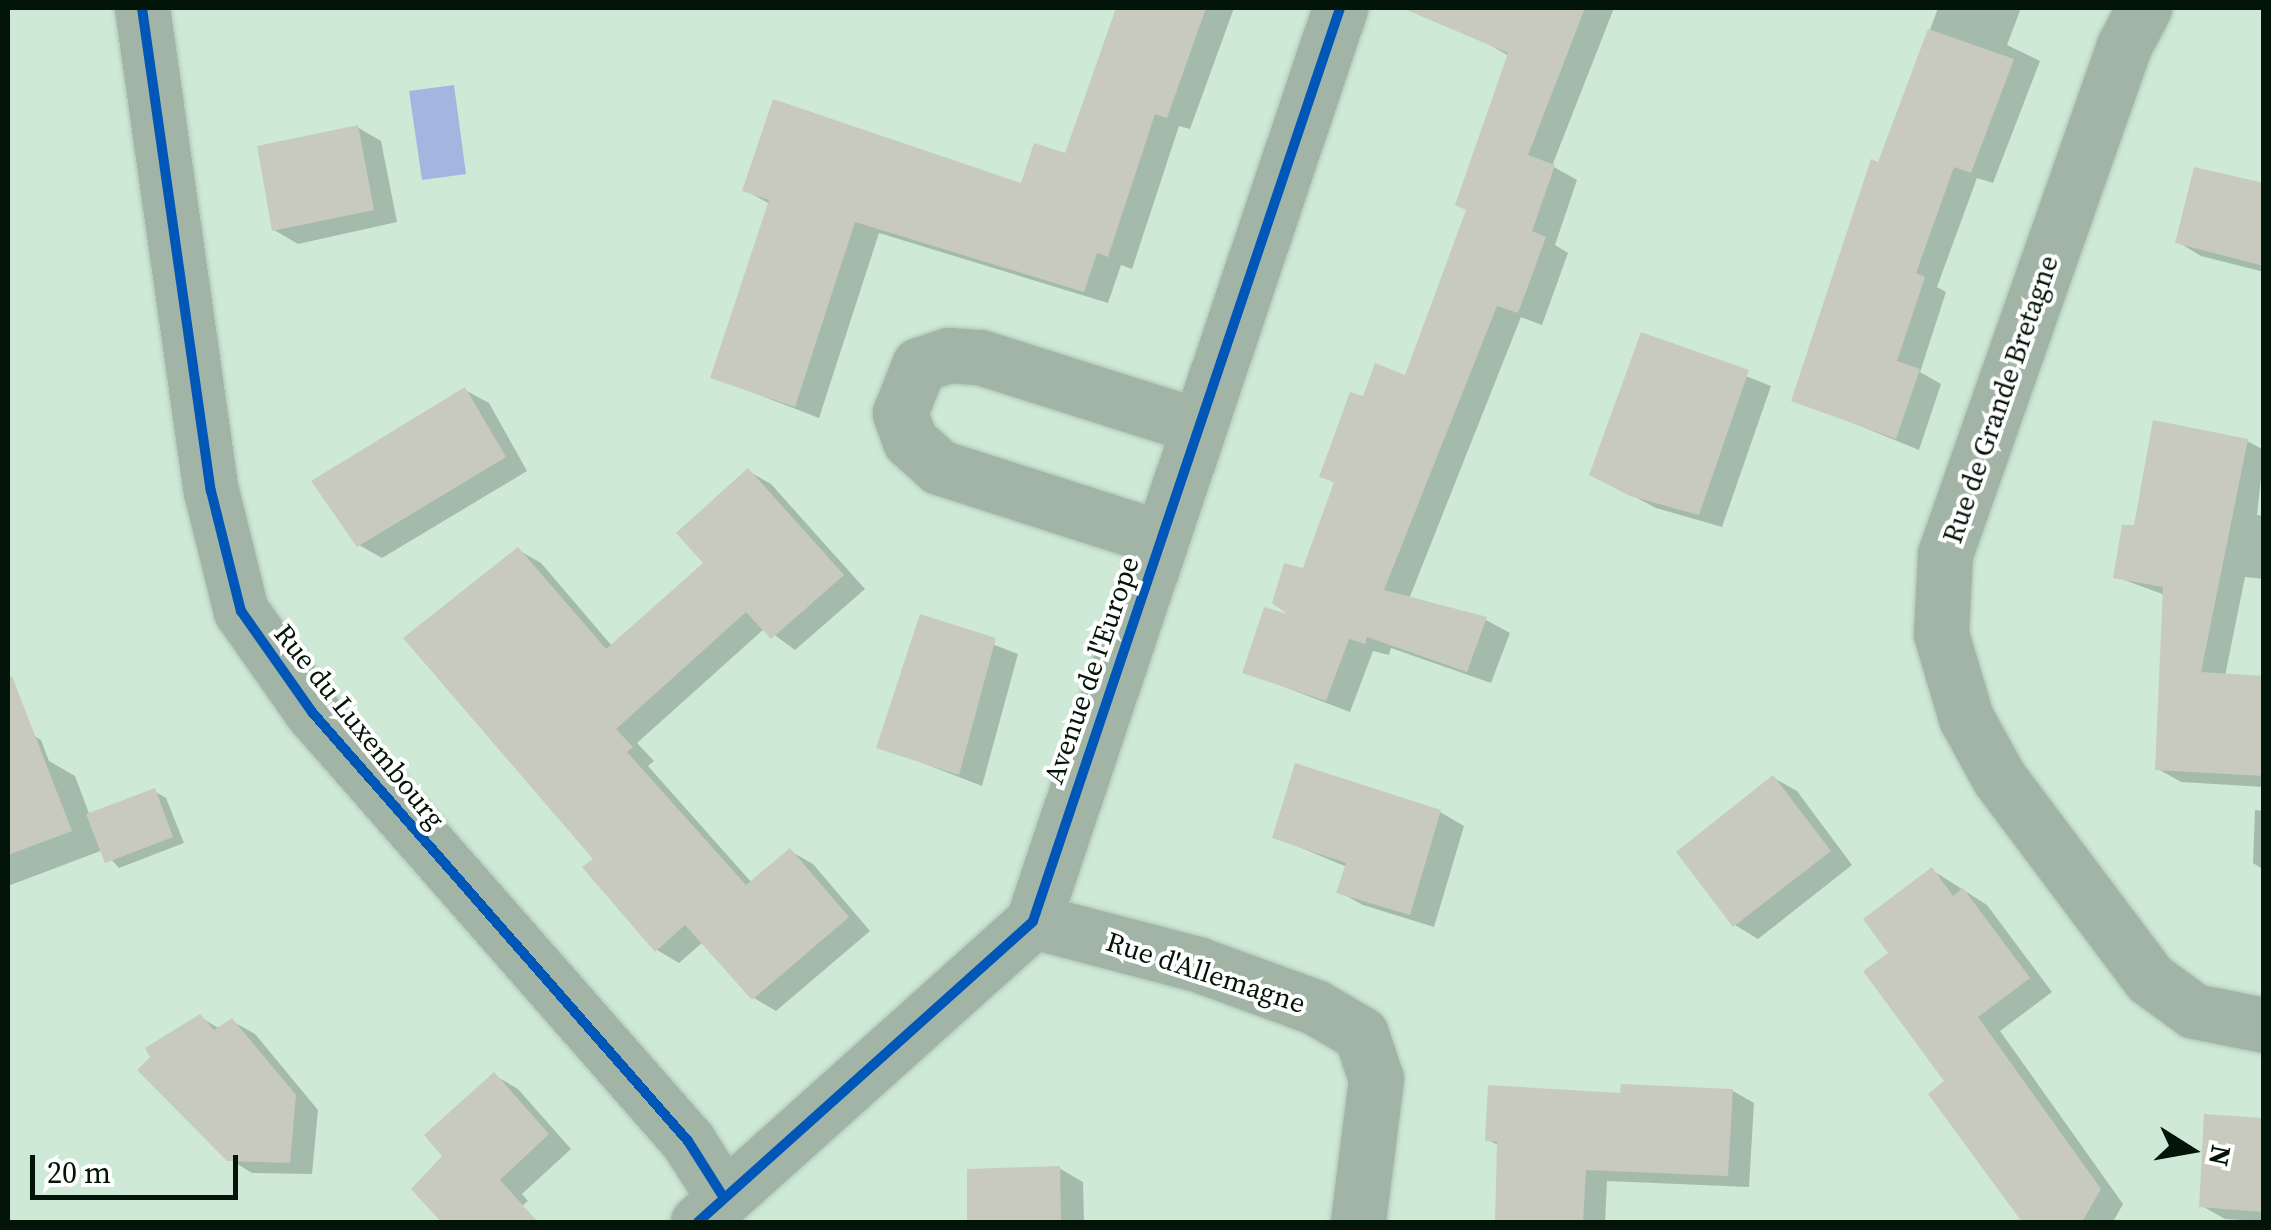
<!DOCTYPE html>
<html>
<head>
<meta charset="utf-8">
<style>
	body { margin:0 }
	#map { position:relative; width:2271px; height:1230px; overflow:hidden; background:#ceead6; font-family:"Source Serif 4",serif }
	div>[style] { position:absolute }
	.water>* { inset:0; background:#a3b6df }
	.shadow>* { inset:0; background:#0003 }
	.building>* { inset:0; background:#c8cabe }
	.roads { filter:drop-shadow(0 0 2px #b0c5b6) drop-shadow(0 0 2px #b0c5b6) }
	.minor>* { height:55px; margin:-27.5px; padding:0 27.5px; transform-origin:27.5px; border-radius:27.5px; background:#a1b4a6 }
	.cycleway>* { height:10px; margin:-5px; padding:0 5px; transform-origin:5px; border-radius:5px; background:#0057b8 }
	span { translate:-50% -50%; white-space:nowrap; text-align:center; line-height:1.15; -webkit-text-stroke:8px #fff; paint-order:stroke }
	.street-label { font-size:28px; color:#031409 }
	.frame { position:absolute; inset:0; border:10px solid #031409; pointer-events:none }
	.north { position:absolute; left:2141px; top:1100px; width:100px; height:100px; -webkit-text-stroke:8px #fff; paint-order:stroke; rotate:101deg; font-size:28px; font-weight:700; line-height:40px; text-align:center; color:#031409 }
	.north::after { content:''; display:block; margin:auto; width:35px; height:45px; background:#031409; clip-path:polygon(50% 0,100% 100%,50% 72%,0 100%) }
	.scale { position:absolute; left:30px; top:1155px; width:208px; height:45px; box-sizing:border-box; border:5px solid #031409; border-top:0; padding-left:12px; font-size:30px; line-height:35px; white-space:nowrap; color:#031409; -webkit-text-stroke:8px #fff; paint-order:stroke }
</style>
</head>
<body>
<div id="map">
	<div class="water">
		<i style="clip-path:polygon(454px 85px,466px 174px,422px 180px,409px 91px)"></i>
	</div>
	<div class="shadow">
		<i style="clip-path:polygon(1121px 8px,1234px 8px,1190px 129px,1179px 126px,1132px 269px,1121px 265px,1108px 303px,879px 233px,819px 418px,713px 377px,770px 204px,745px 190px,1022px 187px,1066px 156px)"></i>
		<i style="clip-path:polygon(1495px 8px,1614px 8px,1552px 166px,1577px 180px,1555px 245px,1568px 253px,1542px 325px,1521px 317px,1409px 599px,1486px 620px,1510px 633px,1491px 683px,1391px 648px,1389px 655px,1373px 651px,1350px 712px,1245px 672px,1298px 620px,1305px 571px,1337px 484px,1322px 476px,1364px 399px,1407px 378px,1468px 211px,1509px 56px,1483px 41px)"></i>
		<i style="clip-path:polygon(1938px 8px,2021px 8px,2007px 45px,2040px 61px,1993px 183px,1977px 178px,1937px 287px,1946px 292px,1920px 372px,1941px 384px,1919px 450px,1794px 399px)"></i>
		<i style="clip-path:polygon(357px 127px,381px 141px,397px 222px,298px 244px,274px 230px)"></i>
		<i style="clip-path:polygon(2264px 186px,2264px 272px,2201px 256px,2178px 242px)"></i>
		<i style="clip-path:polygon(1642px 335px,1771px 386px,1722px 527px,1656px 508px,1616px 487px)"></i>
		<i style="clip-path:polygon(465px 390px,489px 403px,527px 471px,382px 558px,359px 545px)"></i>
		<i style="clip-path:polygon(2247px 441px,2264px 450px,2257px 515px,2264px 516px,2264px 579px,2245px 577px,2225px 676px,2264px 678px,2264px 787px,2181px 782px,2158px 769px,2165px 595px,2116px 577px,2136px 528px)"></i>
		<i style="clip-path:polygon(748px 471px,771px 484px,865px 589px,795px 650px,765px 628px,637px 743px,654px 761px,648px 766px,752px 883px,790px 851px,813px 864px,870px 931px,776px 1011px,754px 998px,703px 942px,679px 963px,657px 950px,596px 859px,518px 550px,541px 563px,612px 646px,707px 563px)"></i>
		<i style="clip-path:polygon(922px 617px,1018px 654px,982px 786px,879px 746px)"></i>
		<i style="clip-path:polygon(8px 697px,19px 727px,41px 740px,49px 761px,75px 776px,90px 816px,154px 791px,166px 798px,184px 843px,119px 868px,103px 850px,8px 886px)"></i>
		<i style="clip-path:polygon(1774px 778px,1797px 791px,1852px 865px,1758px 939px,1735px 925px)"></i>
		<i style="clip-path:polygon(2255px 810px,2264px 811px,2264px 870px,2253px 863px)"></i>
		<i style="clip-path:polygon(1440px 812px,1464px 826px,1434px 927px,1363px 905px,1339px 892px,1347px 867px,1275px 837px)"></i>
		<i style="clip-path:polygon(1932px 870px,1987px 905px,2052px 992px,2000px 1031px,2123px 1204px,2113px 1222px,2025px 1222px,1931px 1094px,1947px 1082px,1892px 953px)"></i>
		<i style="clip-path:polygon(200px 1017px,220px 1029px,232px 1021px,255px 1034px,318px 1110px,312px 1174px,252px 1173px,229px 1159px)"></i>
		<i style="clip-path:polygon(494px 1075px,518px 1089px,571px 1149px,522px 1194px,528px 1201px,503px 1222px,444px 1222px,415px 1189px,445px 1156px)"></i>
		<i style="clip-path:polygon(1733px 1091px,1754px 1103px,1749px 1187px,1607px 1181px,1605px 1222px,1497px 1222px,1500px 1146px,1488px 1140px,1623px 1095px)"></i>
		<i style="clip-path:polygon(2264px 1121px,2264px 1221px,2225px 1219px,2202px 1206px)"></i>
		<i style="clip-path:polygon(1059px 1168px,1083px 1182px,1084px 1222px,970px 1222px,970px 1171px)"></i>
	</div>
	<div class="building">
		<i style="clip-path:polygon(1116px 8px,1206px 8px,1167px 118px,1155px 114px,1108px 257px,1097px 253px,1084px 292px,855px 222px,795px 407px,710px 378px,769px 200px,742px 191px,773px 99px,1021px 183px,1034px 143px,1065px 153px)"></i>
		<i style="clip-path:polygon(1402px 8px,1585px 8px,1528px 155px,1555px 165px,1532px 231px,1546px 237px,1518px 313px,1497px 306px,1384px 590px,1487px 617px,1467px 672px,1367px 637px,1365px 644px,1349px 639px,1326px 701px,1242px 673px,1264px 607px,1287px 614px,1272px 603px,1284px 563px,1303px 568px,1334px 482px,1319px 477px,1350px 392px,1363px 396px,1375px 363px,1405px 375px,1466px 210px,1455px 205px,1508px 53px)"></i>
		<i style="clip-path:polygon(1928px 29px,2014px 59px,1971px 173px,1954px 167px,1916px 273px,1925px 277px,1897px 361px,1920px 369px,1896px 439px,1791px 401px,1871px 159px,1878px 162px)"></i>
		<i style="clip-path:polygon(358px 125px,374px 210px,272px 231px,257px 146px)"></i>
		<i style="clip-path:polygon(2194px 167px,2264px 183px,2264px 266px,2175px 243px)"></i>
		<i style="clip-path:polygon(1641px 332px,1749px 370px,1699px 515px,1630px 496px,1589px 475px)"></i>
		<i style="clip-path:polygon(465px 387px,506px 457px,357px 547px,311px 481px)"></i>
		<i style="clip-path:polygon(2153px 420px,2248px 439px,2201px 672px,2264px 676px,2264px 776px,2155px 770px,2163px 587px,2113px 578px,2122px 525px,2134px 525px)"></i>
		<i style="clip-path:polygon(748px 468px,844px 575px,771px 639px,746px 612px,616px 729px,633px 747px,627px 752px,746px 885px,790px 848px,849px 917px,752px 1000px,685px 925px,655px 952px,582px 867px,593px 859px,403px 638px,518px 547px,606px 649px,703px 563px,676px 533px)"></i>
		<i style="clip-path:polygon(920px 614px,996px 638px,959px 775px,876px 748px)"></i>
		<i style="clip-path:polygon(12px 676px,72px 831px,8px 855px,8px 677px)"></i>
		<i style="clip-path:polygon(1295px 763px,1441px 810px,1410px 915px,1336px 893px,1346px 863px,1272px 838px)"></i>
		<i style="clip-path:polygon(1773px 775px,1831px 851px,1733px 927px,1676px 852px)"></i>
		<i style="clip-path:polygon(155px 788px,173px 837px,105px 863px,86px 814px)"></i>
		<i style="clip-path:polygon(1932px 867px,1953px 896px,1963px 888px,2030px 978px,1978px 1017px,2101px 1189px,2082px 1222px,2022px 1222px,1928px 1094px,1944px 1081px,1863px 971px,1888px 953px,1863px 919px)"></i>
		<i style="clip-path:polygon(200px 1014px,214px 1030px,232px 1018px,296px 1095px,290px 1163px,227px 1161px,137px 1070px,150px 1057px,145px 1048px)"></i>
		<i style="clip-path:polygon(494px 1072px,549px 1134px,500px 1180px,538px 1222px,441px 1222px,411px 1189px,442px 1156px,424px 1135px)"></i>
		<i style="clip-path:polygon(1621px 1084px,1733px 1089px,1728px 1176px,1586px 1170px,1583px 1222px,1495px 1222px,1497px 1142px,1485px 1141px,1488px 1085px,1620px 1093px)"></i>
		<i style="clip-path:polygon(2204px 1114px,2264px 1118px,2264px 1212px,2199px 1207px)"></i>
		<i style="clip-path:polygon(1060px 1166px,1061px 1222px,967px 1222px,967px 1169px)"></i>
	</div>
	<div class="roads">
		<div class="minor">
			<i style="left:142px;top:8px;width:488px;rotate:81.9deg"></i>
			<i style="left:211px;top:491px;width:124px;rotate:76deg"></i>
			<i style="left:241px;top:611px;width:123px;rotate:54.9deg"></i>
			<i style="left:312px;top:712px;width:570px;rotate:48.77deg"></i>
			<i style="left:688px;top:1141px;width:67px;rotate:57.7deg"></i>
			<i style="left:2144px;top:8px;width:43px;rotate:117.8deg"></i>
			<i style="left:2124px;top:46px;width:539px;rotate:109.41deg"></i>
			<i style="left:1945px;top:554px;width:80px;rotate:92.9deg"></i>
			<i style="left:1941px;top:634px;width:88px;rotate:73.4deg"></i>
			<i style="left:1966px;top:718px;width:68px;rotate:61.2deg"></i>
			<i style="left:1999px;top:778px;width:251px;rotate:53.1deg"></i>
			<i style="left:2150px;top:979px;width:54px;rotate:36deg"></i>
			<i style="left:2194px;top:1011px;width:71px;rotate:11.3deg"></i>
			<i style="left:1160px;top:538px;width:232px;rotate:-162.2deg"></i>
			<i style="left:939px;top:467px;width:39px;rotate:-138deg"></i>
			<i style="left:910px;top:441px;width:30px;rotate:-110deg"></i>
			<i style="left:900px;top:413px;width:52px;rotate:-68.4deg"></i>
			<i style="left:919px;top:365px;width:31px;rotate:-19deg"></i>
			<i style="left:948px;top:355px;width:32px;rotate:4deg"></i>
			<i style="left:980px;top:357px;width:229px;rotate:17.6deg"></i>
			<i style="left:1033px;top:921px;width:170px;rotate:14.7deg"></i>
			<i style="left:1197px;top:964px;width:126px;rotate:20deg"></i>
			<i style="left:1315px;top:1007px;width:53px;rotate:30.4deg"></i>
			<i style="left:1361px;top:1034px;width:47px;rotate:71.6deg"></i>
			<i style="left:1376px;top:1079px;width:144px;rotate:97.2deg"></i>
			<i style="left:698px;top:1222px;width:450px;rotate:-41.9deg"></i>
			<i style="left:1033px;top:921px;width:963px;rotate:-71.41deg"></i>
		</div>
	</div>
	<div class="cycleway">
		<i style="left:142px;top:8px;width:488px;rotate:81.9deg"></i>
		<i style="left:211px;top:491px;width:124px;rotate:76deg"></i>
		<i style="left:241px;top:611px;width:123px;rotate:54.9deg"></i>
		<i style="left:312px;top:712px;width:570px;rotate:48.77deg"></i>
		<i style="left:688px;top:1141px;width:67px;rotate:57.7deg"></i>
		<i style="left:698px;top:1222px;width:450px;rotate:-41.9deg"></i>
		<i style="left:1033px;top:921px;width:963px;rotate:-71.41deg"></i>
	</div>
	<div class="street-label">
		<span style="left:2000px;top:399px;rotate:-71deg">Rue de Grande Bretagne</span>
		<span style="left:1091px;top:670px;rotate:-71deg">Avenue de l'Europe</span>
		<span style="left:360px;top:726px;rotate:51deg">Rue du Luxembourg</span>
		<span style="left:1206px;top:972px;rotate:18deg">Rue d'Allemagne</span>
	</div>
	<div class="frame"></div>
	<div class="north">N</div>
	<div class="scale">20 m</div>
</div>
</body>
</html>
